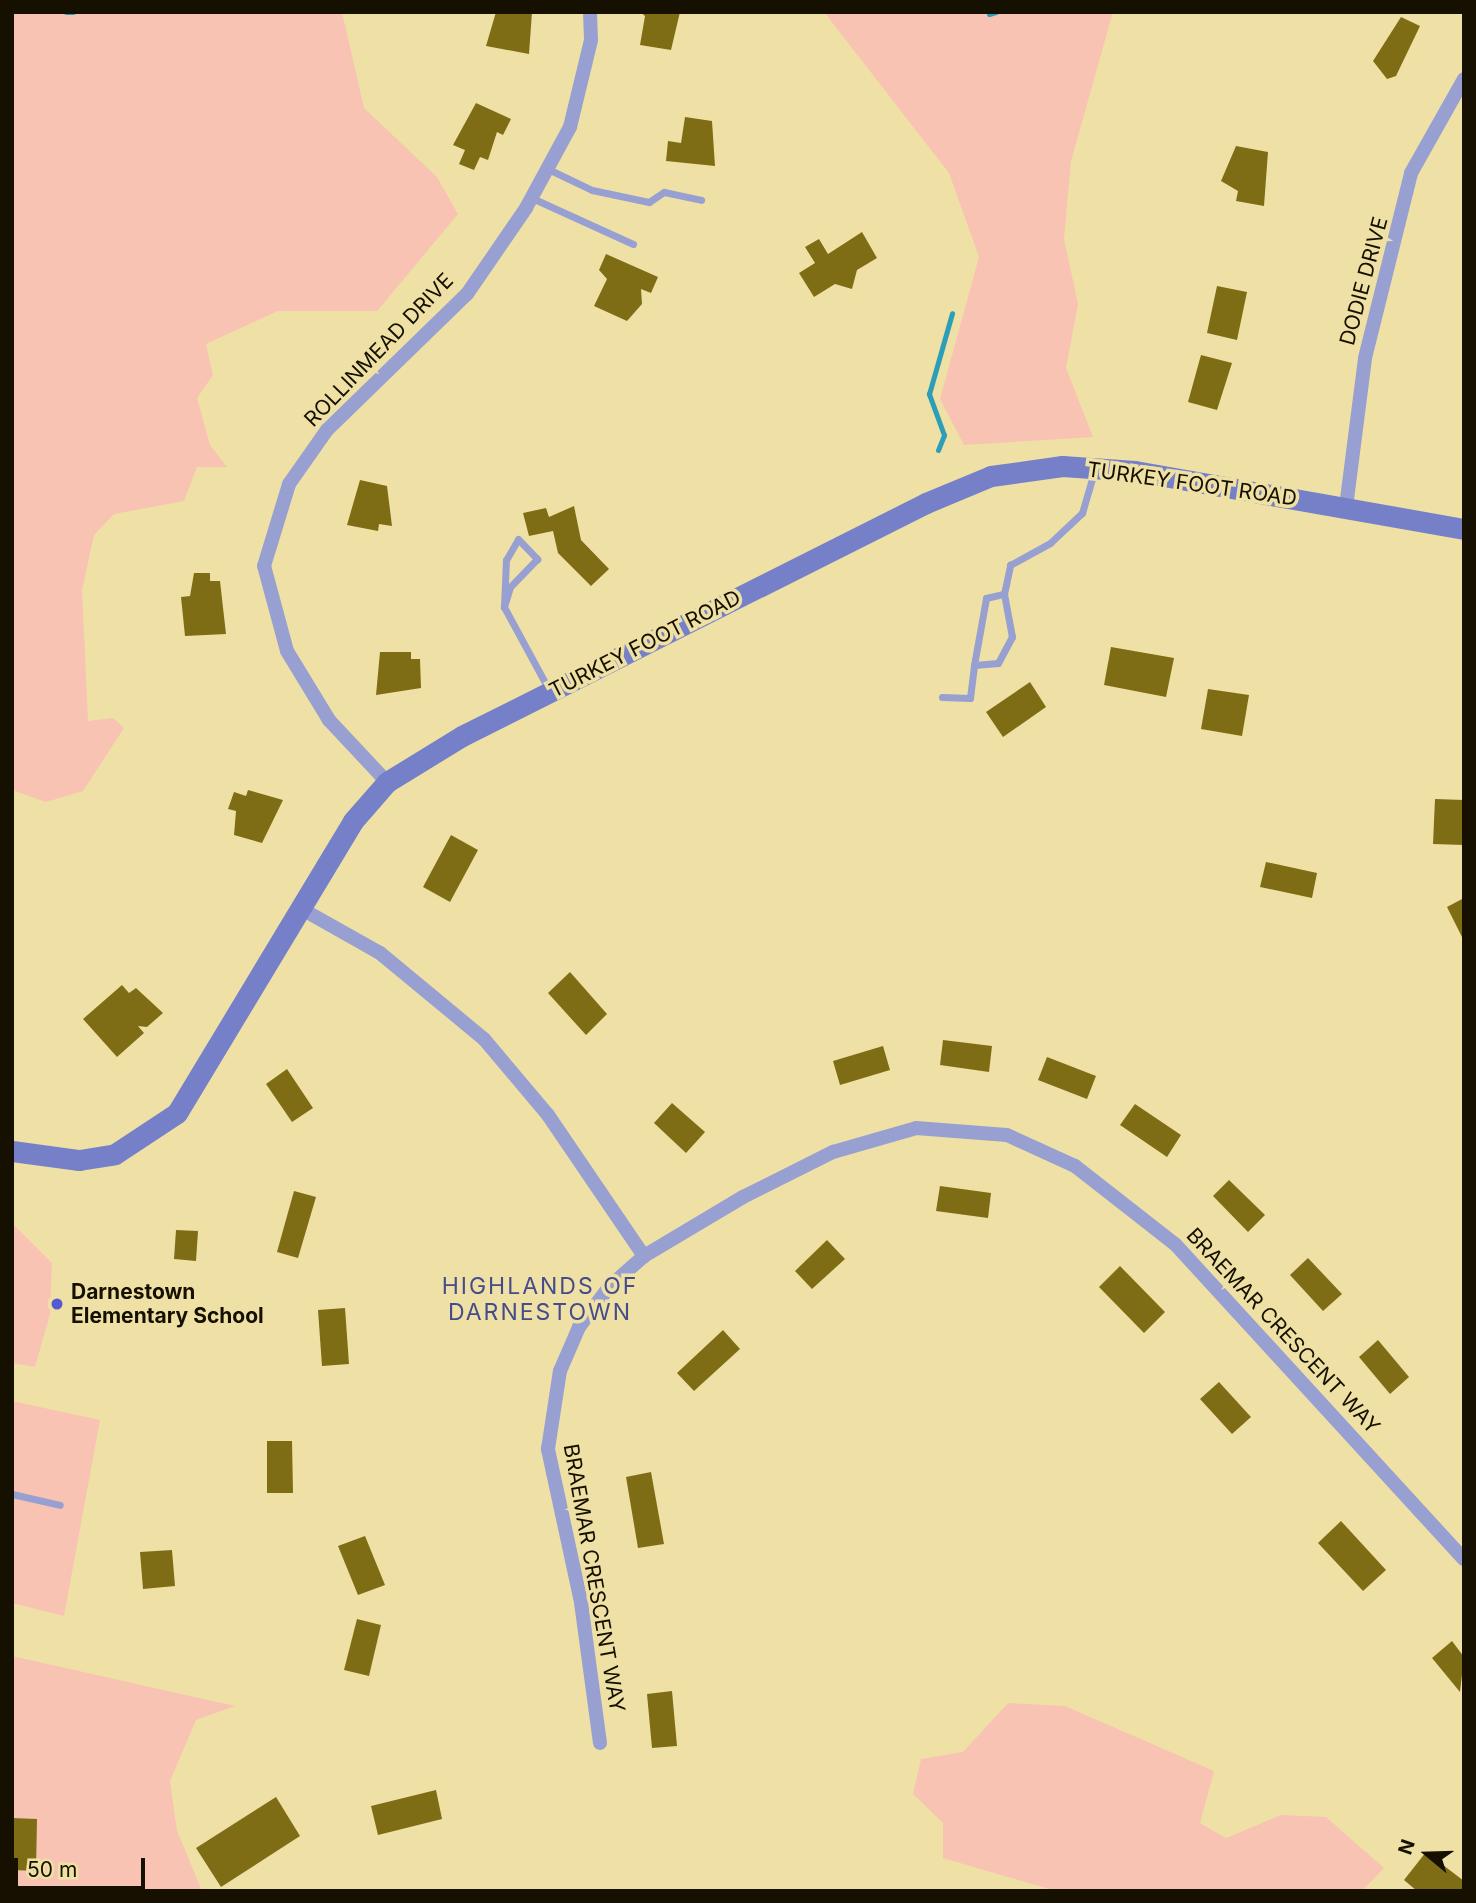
<!DOCTYPE html>
<html>
<head>
<meta charset="utf-8">
<style>
	body { margin:0 }
	#map { position:relative; width:1476px; height:1903px; overflow:hidden; background:#efe1a5; font-family:Inter,sans-serif }
	div>[style] { position:absolute }
	.green>* { inset:0; background:#f8c3b3 }
	.stream>* { height:5px; margin:-2.5px; padding:0 2.5px; transform-origin:2.5px; border-radius:2.5px; background:#2d9eb7 }
	.building>* { inset:0; background:#7f6d15 }
	.lane>* { height:7px; margin:-3.5px; padding:0 3.5px; transform-origin:3.5px; border-radius:3.5px; background:#98a0d2 }
	.street>* { height:14px; margin:-7px; padding:0 7px; transform-origin:7px; border-radius:7px; background:#98a0d2 }
	.secondary>* { height:21px; margin:-10.5px; padding:0 10.5px; transform-origin:10.5px; border-radius:10.5px; background:#7580c9 }
	.dots>* { width:19px; height:19px; translate:-50% -50%; box-sizing:border-box; border:4px solid #efe1a5; border-radius:50% }
	span { translate:-50% -50%; white-space:nowrap; text-align:center; line-height:1.15; -webkit-text-stroke:7px #efe1a5; paint-order:stroke }
	.street-label { font-size:21px; color:#151000 }
	.poi-label { font-size:21px; color:#151000; font-weight:700 }
	.left { translate:0 -50%; text-align:left }
	.neighbourhood-label { font-size:23px; color:#454c89; letter-spacing:2px }
	.frame { position:absolute; inset:0; border:14px solid #151000; pointer-events:none }
	.north { position:absolute; left:1392px; top:1819px; width:70px; height:70px; -webkit-text-stroke:5px #efe1a5; paint-order:stroke; rotate:289deg; font-size:19px; font-weight:700; line-height:28px; text-align:center; color:#151000 }
	.north::after { content:''; display:block; margin:auto; width:24px; height:32px; background:#151000; clip-path:polygon(50% 0,100% 100%,50% 72%,0 100%) }
	.scale { position:absolute; left:14px; top:1858px; width:131px; height:32px; box-sizing:border-box; border:4px solid #151000; border-top:0; padding-left:9px; font-size:21px; line-height:24px; white-space:nowrap; color:#151000; -webkit-text-stroke:5px #efe1a5; paint-order:stroke }
</style>
</head>
<body>
<div id="map">
	<div class="green">
		<i style="clip-path:polygon(12px 12px,342px 12px,364px 108px,437px 177px,458px 214px,377px 311px,278px 311px,206px 344px,213px 375px,197px 398px,210px 445px,227px 467px,197px 467px,184px 501px,114px 514px,94px 535px,82px 590px,88px 721px,113px 718px,124px 728px,83px 791px,46px 802px,12px 790px)"></i>
		<i style="clip-path:polygon(824px 12px,1113px 12px,1071px 161px,1064px 239px,1078px 304px,1066px 368px,1093px 437px,964px 445px,940px 399px,979px 257px,949px 173px)"></i>
		<i style="clip-path:polygon(12px 1223px,52px 1263px,50px 1314px,35px 1367px,12px 1363px)"></i>
		<i style="clip-path:polygon(12px 1401px,100px 1420px,64px 1616px,12px 1603px)"></i>
		<i style="clip-path:polygon(12px 1656px,235px 1706px,196px 1720px,170px 1781px,177px 1831px,202px 1891px,12px 1891px)"></i>
		<i style="clip-path:polygon(1008px 1703px,1065px 1706px,1214px 1771px,1200px 1823px,1226px 1838px,1281px 1815px,1326px 1817px,1384px 1868px,1362px 1891px,1056px 1891px,943px 1858px,943px 1823px,913px 1794px,921px 1759px,963px 1752px)"></i>
	</div>
	<div class="stream">
		<i style="left:66px;top:12px;width:7px"></i>
		<i style="left:989px;top:14px;width:7px;rotate:-16deg"></i>
		<i style="left:938px;top:450px;width:16px;rotate:-68deg"></i>
		<i style="left:944px;top:435px;width:44px;rotate:-110.1deg"></i>
		<i style="left:929px;top:394px;width:84px;rotate:-74.1deg"></i>
	</div>
	<div class="building">
		<i style="clip-path:polygon(496px 12px,532px 12px,529px 54px,486px 46px)"></i>
		<i style="clip-path:polygon(640px 12px,680px 12px,671px 50px,640px 45px,645px 16px)"></i>
		<i style="clip-path:polygon(1401px 17px,1420px 26px,1396px 76px,1387px 79px,1373px 61px)"></i>
		<i style="clip-path:polygon(476px 103px,511px 119px,503px 135px,497px 132px,488px 160px,480px 157px,474px 170px,459px 164px,465px 150px,453px 145px)"></i>
		<i style="clip-path:polygon(685px 117px,712px 121px,715px 166px,666px 161px,668px 141px,681px 143px)"></i>
		<i style="clip-path:polygon(1236px 146px,1268px 152px,1264px 206px,1236px 201px,1238px 191px,1221px 181px)"></i>
		<i style="clip-path:polygon(862px 232px,877px 258px,857px 270px,852px 289px,835px 284px,814px 297px,799px 273px,815px 263px,805px 247px,819px 239px,828px 254px)"></i>
		<i style="clip-path:polygon(606px 254px,658px 277px,651px 293px,641px 289px,642px 304px,627px 321px,594px 306px,607px 279px,599px 270px)"></i>
		<i style="clip-path:polygon(1217px 286px,1247px 292px,1237px 340px,1207px 333px)"></i>
		<i style="clip-path:polygon(1201px 355px,1232px 363px,1217px 410px,1188px 402px)"></i>
		<i style="clip-path:polygon(360px 480px,387px 486px,392px 526px,379px 524px,378px 531px,347px 525px)"></i>
		<i style="clip-path:polygon(574px 506px,581px 540px,609px 569px,591px 586px,558px 553px,553px 531px,529px 536px,523px 513px,546px 508px,549px 517px)"></i>
		<i style="clip-path:polygon(194px 573px,210px 573px,210px 581px,220px 581px,226px 634px,185px 636px,181px 597px,190px 596px)"></i>
		<i style="clip-path:polygon(1111px 647px,1174px 658px,1166px 697px,1104px 685px)"></i>
		<i style="clip-path:polygon(380px 652px,411px 652px,411px 659px,420px 659px,421px 688px,376px 695px)"></i>
		<i style="clip-path:polygon(1030px 682px,1046px 707px,1003px 737px,986px 712px)"></i>
		<i style="clip-path:polygon(1208px 689px,1249px 695px,1242px 736px,1201px 729px)"></i>
		<i style="clip-path:polygon(248px 790px,283px 800px,262px 843px,234px 835px,236px 811px,228px 809px,234px 792px,246px 796px)"></i>
		<i style="clip-path:polygon(1435px 799px,1464px 800px,1464px 845px,1433px 844px)"></i>
		<i style="clip-path:polygon(451px 835px,478px 850px,450px 902px,423px 887px)"></i>
		<i style="clip-path:polygon(1266px 862px,1317px 873px,1312px 898px,1260px 887px)"></i>
		<i style="clip-path:polygon(1464px 898px,1464px 941px,1447px 907px)"></i>
		<i style="clip-path:polygon(570px 972px,607px 1014px,586px 1035px,548px 993px)"></i>
		<i style="clip-path:polygon(122px 985px,129px 993px,136px 988px,163px 1013px,147px 1027px,138px 1026px,144px 1033px,117px 1057px,83px 1019px)"></i>
		<i style="clip-path:polygon(943px 1040px,992px 1046px,989px 1072px,940px 1065px)"></i>
		<i style="clip-path:polygon(883px 1046px,890px 1070px,840px 1085px,833px 1061px)"></i>
		<i style="clip-path:polygon(1047px 1057px,1096px 1076px,1087px 1099px,1038px 1080px)"></i>
		<i style="clip-path:polygon(287px 1069px,313px 1108px,292px 1122px,266px 1084px)"></i>
		<i style="clip-path:polygon(672px 1103px,705px 1132px,686px 1153px,654px 1123px)"></i>
		<i style="clip-path:polygon(1135px 1104px,1181px 1135px,1167px 1157px,1120px 1125px)"></i>
		<i style="clip-path:polygon(1229px 1180px,1265px 1215px,1248px 1232px,1213px 1196px)"></i>
		<i style="clip-path:polygon(940px 1186px,991px 1193px,988px 1218px,936px 1211px)"></i>
		<i style="clip-path:polygon(294px 1191px,316px 1197px,298px 1258px,277px 1252px)"></i>
		<i style="clip-path:polygon(176px 1230px,198px 1231px,196px 1261px,174px 1259px)"></i>
		<i style="clip-path:polygon(827px 1240px,845px 1259px,812px 1289px,795px 1271px)"></i>
		<i style="clip-path:polygon(1308px 1258px,1342px 1294px,1323px 1311px,1290px 1275px)"></i>
		<i style="clip-path:polygon(1120px 1266px,1165px 1312px,1144px 1333px,1099px 1287px)"></i>
		<i style="clip-path:polygon(345px 1308px,349px 1364px,322px 1366px,318px 1310px)"></i>
		<i style="clip-path:polygon(723px 1330px,740px 1349px,694px 1391px,677px 1373px)"></i>
		<i style="clip-path:polygon(1378px 1340px,1409px 1377px,1390px 1394px,1359px 1357px)"></i>
		<i style="clip-path:polygon(1219px 1382px,1251px 1417px,1232px 1434px,1200px 1399px)"></i>
		<i style="clip-path:polygon(267px 1441px,292px 1441px,293px 1493px,267px 1493px)"></i>
		<i style="clip-path:polygon(651px 1472px,664px 1544px,638px 1548px,626px 1477px)"></i>
		<i style="clip-path:polygon(1341px 1521px,1386px 1570px,1363px 1591px,1318px 1543px)"></i>
		<i style="clip-path:polygon(365px 1536px,385px 1585px,358px 1595px,338px 1546px)"></i>
		<i style="clip-path:polygon(172px 1550px,175px 1586px,143px 1589px,140px 1552px)"></i>
		<i style="clip-path:polygon(357px 1619px,381px 1625px,369px 1676px,344px 1670px)"></i>
		<i style="clip-path:polygon(1452px 1641px,1464px 1657px,1460px 1692px,1432px 1658px)"></i>
		<i style="clip-path:polygon(672px 1691px,677px 1746px,652px 1748px,647px 1694px)"></i>
		<i style="clip-path:polygon(436px 1790px,442px 1819px,378px 1835px,371px 1806px)"></i>
		<i style="clip-path:polygon(276px 1797px,300px 1836px,221px 1887px,196px 1848px)"></i>
		<i style="clip-path:polygon(12px 1818px,37px 1819px,36px 1871px,12px 1870px)"></i>
		<i style="clip-path:polygon(1426px 1852px,1464px 1881px,1464px 1891px,1417px 1891px,1404px 1880px)"></i>
	</div>
	<div class="lane">
		<i style="left:548px;top:169px;width:49px;rotate:25.5deg"></i>
		<i style="left:592px;top:190px;width:58px;rotate:11.9deg"></i>
		<i style="left:649px;top:202px;width:18px;rotate:-34deg"></i>
		<i style="left:664px;top:192px;width:38px;rotate:12deg"></i>
		<i style="left:532px;top:198px;width:111px;rotate:24.5deg"></i>
		<i style="left:504px;top:607px;width:47px;rotate:-87.6deg"></i>
		<i style="left:506px;top:560px;width:24px;rotate:-60deg"></i>
		<i style="left:518px;top:539px;width:28px;rotate:46deg"></i>
		<i style="left:537px;top:559px;width:39px;rotate:134deg"></i>
		<i style="left:510px;top:587px;width:21px;rotate:107deg"></i>
		<i style="left:504px;top:607px;width:92px;rotate:61.5deg"></i>
		<i style="left:974px;top:665px;width:68px;rotate:-79.8deg"></i>
		<i style="left:986px;top:598px;width:18px;rotate:-13deg"></i>
		<i style="left:942px;top:697px;width:28px;rotate:2deg"></i>
		<i style="left:970px;top:698px;width:33px;rotate:-83deg"></i>
		<i style="left:974px;top:665px;width:24px;rotate:-5deg"></i>
		<i style="left:998px;top:663px;width:30px;rotate:-62deg"></i>
		<i style="left:1012px;top:637px;width:44px;rotate:-100.5deg"></i>
		<i style="left:1004px;top:594px;width:30px;rotate:-78deg"></i>
		<i style="left:1010px;top:565px;width:46px;rotate:-28.8deg"></i>
		<i style="left:1050px;top:543px;width:44px;rotate:-43.2deg"></i>
		<i style="left:1082px;top:513px;width:43px;rotate:-73.7deg"></i>
		<i style="left:12px;top:1494px;width:49px;rotate:12.9deg"></i>
	</div>
	<div class="street">
		<i style="left:1346px;top:507px;width:150px;rotate:-82.7deg"></i>
		<i style="left:1365px;top:358px;width:191px;rotate:-76deg"></i>
		<i style="left:1411px;top:173px;width:108px;rotate:-60.6deg"></i>
		<i style="left:387px;top:782px;width:85px;rotate:-133.1deg"></i>
		<i style="left:329px;top:720px;width:81px;rotate:-121.3deg"></i>
		<i style="left:287px;top:651px;width:88px;rotate:-105.1deg"></i>
		<i style="left:264px;top:566px;width:86px;rotate:-73deg"></i>
		<i style="left:289px;top:484px;width:66px;rotate:-54.9deg"></i>
		<i style="left:327px;top:430px;width:195px;rotate:-44.2deg"></i>
		<i style="left:467px;top:294px;width:104px;rotate:-55.5deg"></i>
		<i style="left:526px;top:208px;width:92px;rotate:-61.5deg"></i>
		<i style="left:570px;top:127px;width:89px;rotate:-76.4deg"></i>
		<i style="left:591px;top:40px;width:28px;rotate:-92deg"></i>
		<i style="left:300px;top:908px;width:92px;rotate:29.4deg"></i>
		<i style="left:380px;top:953px;width:135px;rotate:39.6deg"></i>
		<i style="left:484px;top:1039px;width:99px;rotate:49.9deg"></i>
		<i style="left:548px;top:1115px;width:171px;rotate:55.8deg"></i>
		<i style="left:600px;top:1743px;width:142px;rotate:-97.7deg"></i>
		<i style="left:581px;top:1602px;width:157px;rotate:-102.2deg"></i>
		<i style="left:548px;top:1449px;width:79px;rotate:-81.3deg"></i>
		<i style="left:560px;top:1371px;width:48px;rotate:-66.6deg"></i>
		<i style="left:579px;top:1327px;width:51px;rotate:-52.9deg"></i>
		<i style="left:610px;top:1286px;width:45px;rotate:-41.4deg"></i>
		<i style="left:644px;top:1256px;width:115px;rotate:-30.8deg"></i>
		<i style="left:743px;top:1197px;width:101px;rotate:-26.6deg"></i>
		<i style="left:833px;top:1152px;width:86px;rotate:-16.1deg"></i>
		<i style="left:916px;top:1128px;width:91px;rotate:4.4deg"></i>
		<i style="left:1007px;top:1135px;width:75px;rotate:24.5deg"></i>
		<i style="left:1075px;top:1166px;width:127px;rotate:38deg"></i>
		<i style="left:1175px;top:1244px;width:427px;rotate:47.5deg"></i>
	</div>
	<div class="secondary">
		<i style="left:12px;top:1151px;width:68px;rotate:7.7deg"></i>
		<i style="left:79px;top:1160px;width:36px;rotate:-9deg"></i>
		<i style="left:115px;top:1154px;width:74px;rotate:-33.5deg"></i>
		<i style="left:177px;top:1113px;width:341px;rotate:-58.9deg"></i>
		<i style="left:353px;top:821px;width:52px;rotate:-48.9deg"></i>
		<i style="left:387px;top:782px;width:88px;rotate:-31.5deg"></i>
		<i style="left:462px;top:736px;width:519px;rotate:-26.66deg"></i>
		<i style="left:926px;top:503px;width:70px;rotate:-22.6deg"></i>
		<i style="left:991px;top:476px;width:72px;rotate:-8deg"></i>
		<i style="left:1062px;top:466px;width:73px;rotate:3.9deg"></i>
		<i style="left:1135px;top:471px;width:334px;rotate:10deg"></i>
	</div>
	<div class="dots">
		<i style="left:57px;top:1304px;background:#555ad1"></i>
	</div>
	<div class="street-label">
		<span style="left:1364px;top:281px;rotate:-75deg">DODIE DRIVE</span>
		<span style="left:379px;top:350px;rotate:-46deg">ROLLINMEAD DRIVE</span>
		<span style="left:1192px;top:484px;rotate:8deg">TURKEY FOOT ROAD</span>
		<span style="left:645px;top:644px;rotate:-27deg">TURKEY FOOT ROAD</span>
		<span style="left:1283px;top:1331px;rotate:47deg">BRAEMAR CRESCENT WAY</span>
		<span style="left:594px;top:1578px;rotate:80deg">BRAEMAR CRESCENT WAY</span>
	</div>
	<div class="poi-label">
		<span class="left" style="left:71px;top:1304px">Darnestown<br>Elementary School</span>
	</div>
	<div class="neighbourhood-label">
		<span style="left:540px;top:1299px">HIGHLANDS OF<br>DARNESTOWN</span>
	</div>
	<div class="frame"></div>
	<div class="north">N</div>
	<div class="scale">50 m</div>
</div>
</body>
</html>
